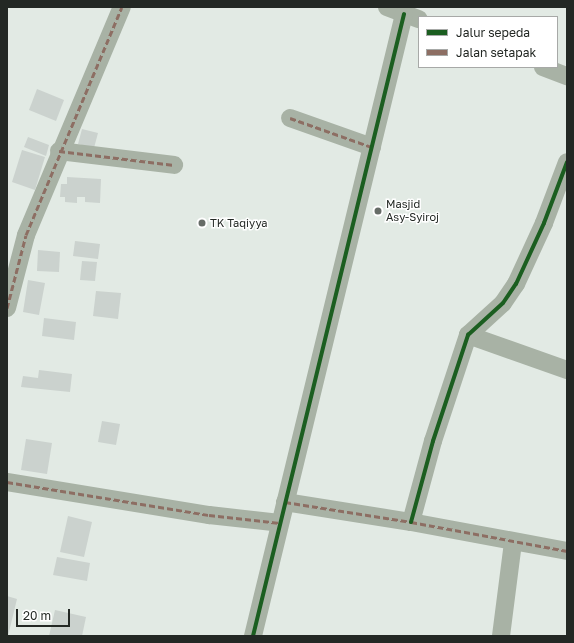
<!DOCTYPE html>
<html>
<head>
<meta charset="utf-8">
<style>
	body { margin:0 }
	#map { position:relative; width:574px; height:643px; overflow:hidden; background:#e2eae4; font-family:"Golos Text",sans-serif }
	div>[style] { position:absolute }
	.building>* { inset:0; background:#cbd2ce }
	.street>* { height:18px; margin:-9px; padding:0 9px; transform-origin:9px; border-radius:9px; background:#a8b2a5 }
	.quiet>* { height:3px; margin-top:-1.5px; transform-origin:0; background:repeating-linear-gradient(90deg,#8d6e63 0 6px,transparent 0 9px) }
	.cycleway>* { height:4px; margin:-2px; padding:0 2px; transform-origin:2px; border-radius:2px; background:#1b5e20 }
	.dots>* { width:11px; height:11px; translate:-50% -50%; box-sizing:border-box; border:2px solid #fff; border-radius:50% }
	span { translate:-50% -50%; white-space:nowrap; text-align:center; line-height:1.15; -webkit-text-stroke:3px #fff; paint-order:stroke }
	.poi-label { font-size:11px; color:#232824 }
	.left { translate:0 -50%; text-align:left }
	.frame { position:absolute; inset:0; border:8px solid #232824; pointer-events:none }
	.legend { position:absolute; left:418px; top:16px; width:140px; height:52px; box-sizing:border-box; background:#fff; border:1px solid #a7a9a7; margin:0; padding:5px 7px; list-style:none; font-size:12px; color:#232824 }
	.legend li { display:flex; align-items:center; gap:8px; height:20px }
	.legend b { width:20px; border:1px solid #a7a9a7 }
	.scale { position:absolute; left:16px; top:609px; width:54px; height:18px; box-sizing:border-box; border:2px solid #232824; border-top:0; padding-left:5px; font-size:12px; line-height:14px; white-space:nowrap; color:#232824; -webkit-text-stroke:3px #fff; paint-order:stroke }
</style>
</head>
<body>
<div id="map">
	<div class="building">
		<i style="clip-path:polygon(37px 89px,64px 100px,56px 121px,29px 110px)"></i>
		<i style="clip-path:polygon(82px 129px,98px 133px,94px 148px,78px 144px)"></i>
		<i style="clip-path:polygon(28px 137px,49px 145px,46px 156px,24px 147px)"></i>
		<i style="clip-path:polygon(22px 150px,45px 157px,35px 190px,12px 182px)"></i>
		<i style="clip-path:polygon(67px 177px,101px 179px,100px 203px,85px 202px,85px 197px,77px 197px,77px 203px,65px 202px,65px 197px,60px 197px,61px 184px,67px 184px)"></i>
		<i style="clip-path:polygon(75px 241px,100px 244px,98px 259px,73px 256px)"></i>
		<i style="clip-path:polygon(38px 250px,60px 252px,59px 272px,37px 271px)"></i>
		<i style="clip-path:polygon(82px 261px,97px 262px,95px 281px,80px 280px)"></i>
		<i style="clip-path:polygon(28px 280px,45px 283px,39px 315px,23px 312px)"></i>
		<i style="clip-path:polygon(96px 291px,121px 293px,118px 319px,93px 316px)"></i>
		<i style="clip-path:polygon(44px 318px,76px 322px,74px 340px,42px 336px)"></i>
		<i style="clip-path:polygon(39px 370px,72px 374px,70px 392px,21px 387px,23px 376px,38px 378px)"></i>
		<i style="clip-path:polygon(102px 421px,120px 424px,116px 445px,98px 442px)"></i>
		<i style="clip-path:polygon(26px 439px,52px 443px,47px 474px,21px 470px)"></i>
		<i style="clip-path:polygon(68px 516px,92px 522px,84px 557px,60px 552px)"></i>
		<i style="clip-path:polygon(57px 557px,90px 563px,87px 581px,53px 575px)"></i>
		<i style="clip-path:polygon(7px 596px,17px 599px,8px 636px,7px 636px)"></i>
		<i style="clip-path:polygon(55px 610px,86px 617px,82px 636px,49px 636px)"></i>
	</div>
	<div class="street">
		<i style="left:387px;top:7px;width:34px;rotate:21deg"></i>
		<i style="left:543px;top:67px;width:26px;rotate:21deg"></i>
		<i style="left:290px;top:118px;width:87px;rotate:19.5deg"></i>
		<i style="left:59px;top:151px;width:116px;rotate:6.9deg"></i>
		<i style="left:7px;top:308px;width:75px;rotate:-75.4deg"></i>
		<i style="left:26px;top:235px;width:247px;rotate:-67.2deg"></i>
		<i style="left:468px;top:335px;width:105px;rotate:19.5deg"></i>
		<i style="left:7px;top:482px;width:205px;rotate:9.3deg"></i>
		<i style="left:209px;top:515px;width:71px;rotate:6.4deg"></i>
		<i style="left:285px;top:502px;width:128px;rotate:9deg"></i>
		<i style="left:411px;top:522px;width:159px;rotate:10.5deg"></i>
		<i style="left:411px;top:522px;width:84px;rotate:-74.8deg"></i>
		<i style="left:433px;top:441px;width:112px;rotate:-71.7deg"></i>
		<i style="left:468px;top:335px;width:47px;rotate:-42.4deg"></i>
		<i style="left:503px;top:303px;width:23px;rotate:-56deg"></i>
		<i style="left:516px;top:284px;width:67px;rotate:-65.3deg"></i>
		<i style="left:544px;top:223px;width:65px;rotate:-69.3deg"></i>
		<i style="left:253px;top:636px;width:640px;rotate:-76.35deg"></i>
		<i style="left:501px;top:636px;width:95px;rotate:-82.7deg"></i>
	</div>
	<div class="quiet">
		<i style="left:290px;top:118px;width:87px;rotate:19.5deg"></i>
		<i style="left:59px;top:151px;width:116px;rotate:6.9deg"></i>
		<i style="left:7px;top:308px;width:75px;rotate:-75.4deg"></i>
		<i style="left:26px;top:235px;width:247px;rotate:-67.2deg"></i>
		<i style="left:7px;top:482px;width:205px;rotate:9.3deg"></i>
		<i style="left:209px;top:515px;width:71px;rotate:6.4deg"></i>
		<i style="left:285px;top:502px;width:128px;rotate:9deg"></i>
		<i style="left:411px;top:522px;width:159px;rotate:10.5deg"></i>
	</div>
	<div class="cycleway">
		<i style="left:411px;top:522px;width:84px;rotate:-74.8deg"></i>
		<i style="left:433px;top:441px;width:112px;rotate:-71.7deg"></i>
		<i style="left:468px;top:335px;width:47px;rotate:-42.4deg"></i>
		<i style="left:503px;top:303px;width:23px;rotate:-56deg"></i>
		<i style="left:516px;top:284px;width:67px;rotate:-65.3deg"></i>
		<i style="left:544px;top:223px;width:65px;rotate:-69.3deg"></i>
		<i style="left:253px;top:636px;width:640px;rotate:-76.35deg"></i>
	</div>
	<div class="dots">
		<i style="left:378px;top:211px;background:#666c67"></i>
		<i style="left:202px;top:223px;background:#666c67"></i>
	</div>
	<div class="poi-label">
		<span class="left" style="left:386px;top:211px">Masjid<br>Asy-Syiroj</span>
		<span class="left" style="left:210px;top:223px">TK Taqiyya</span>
	</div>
	<div class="frame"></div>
	<ul class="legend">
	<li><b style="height:5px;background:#1b5e20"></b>Jalur sepeda</li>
	<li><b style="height:5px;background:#8d6e63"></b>Jalan setapak</li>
	</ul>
	<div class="scale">20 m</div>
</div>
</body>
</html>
